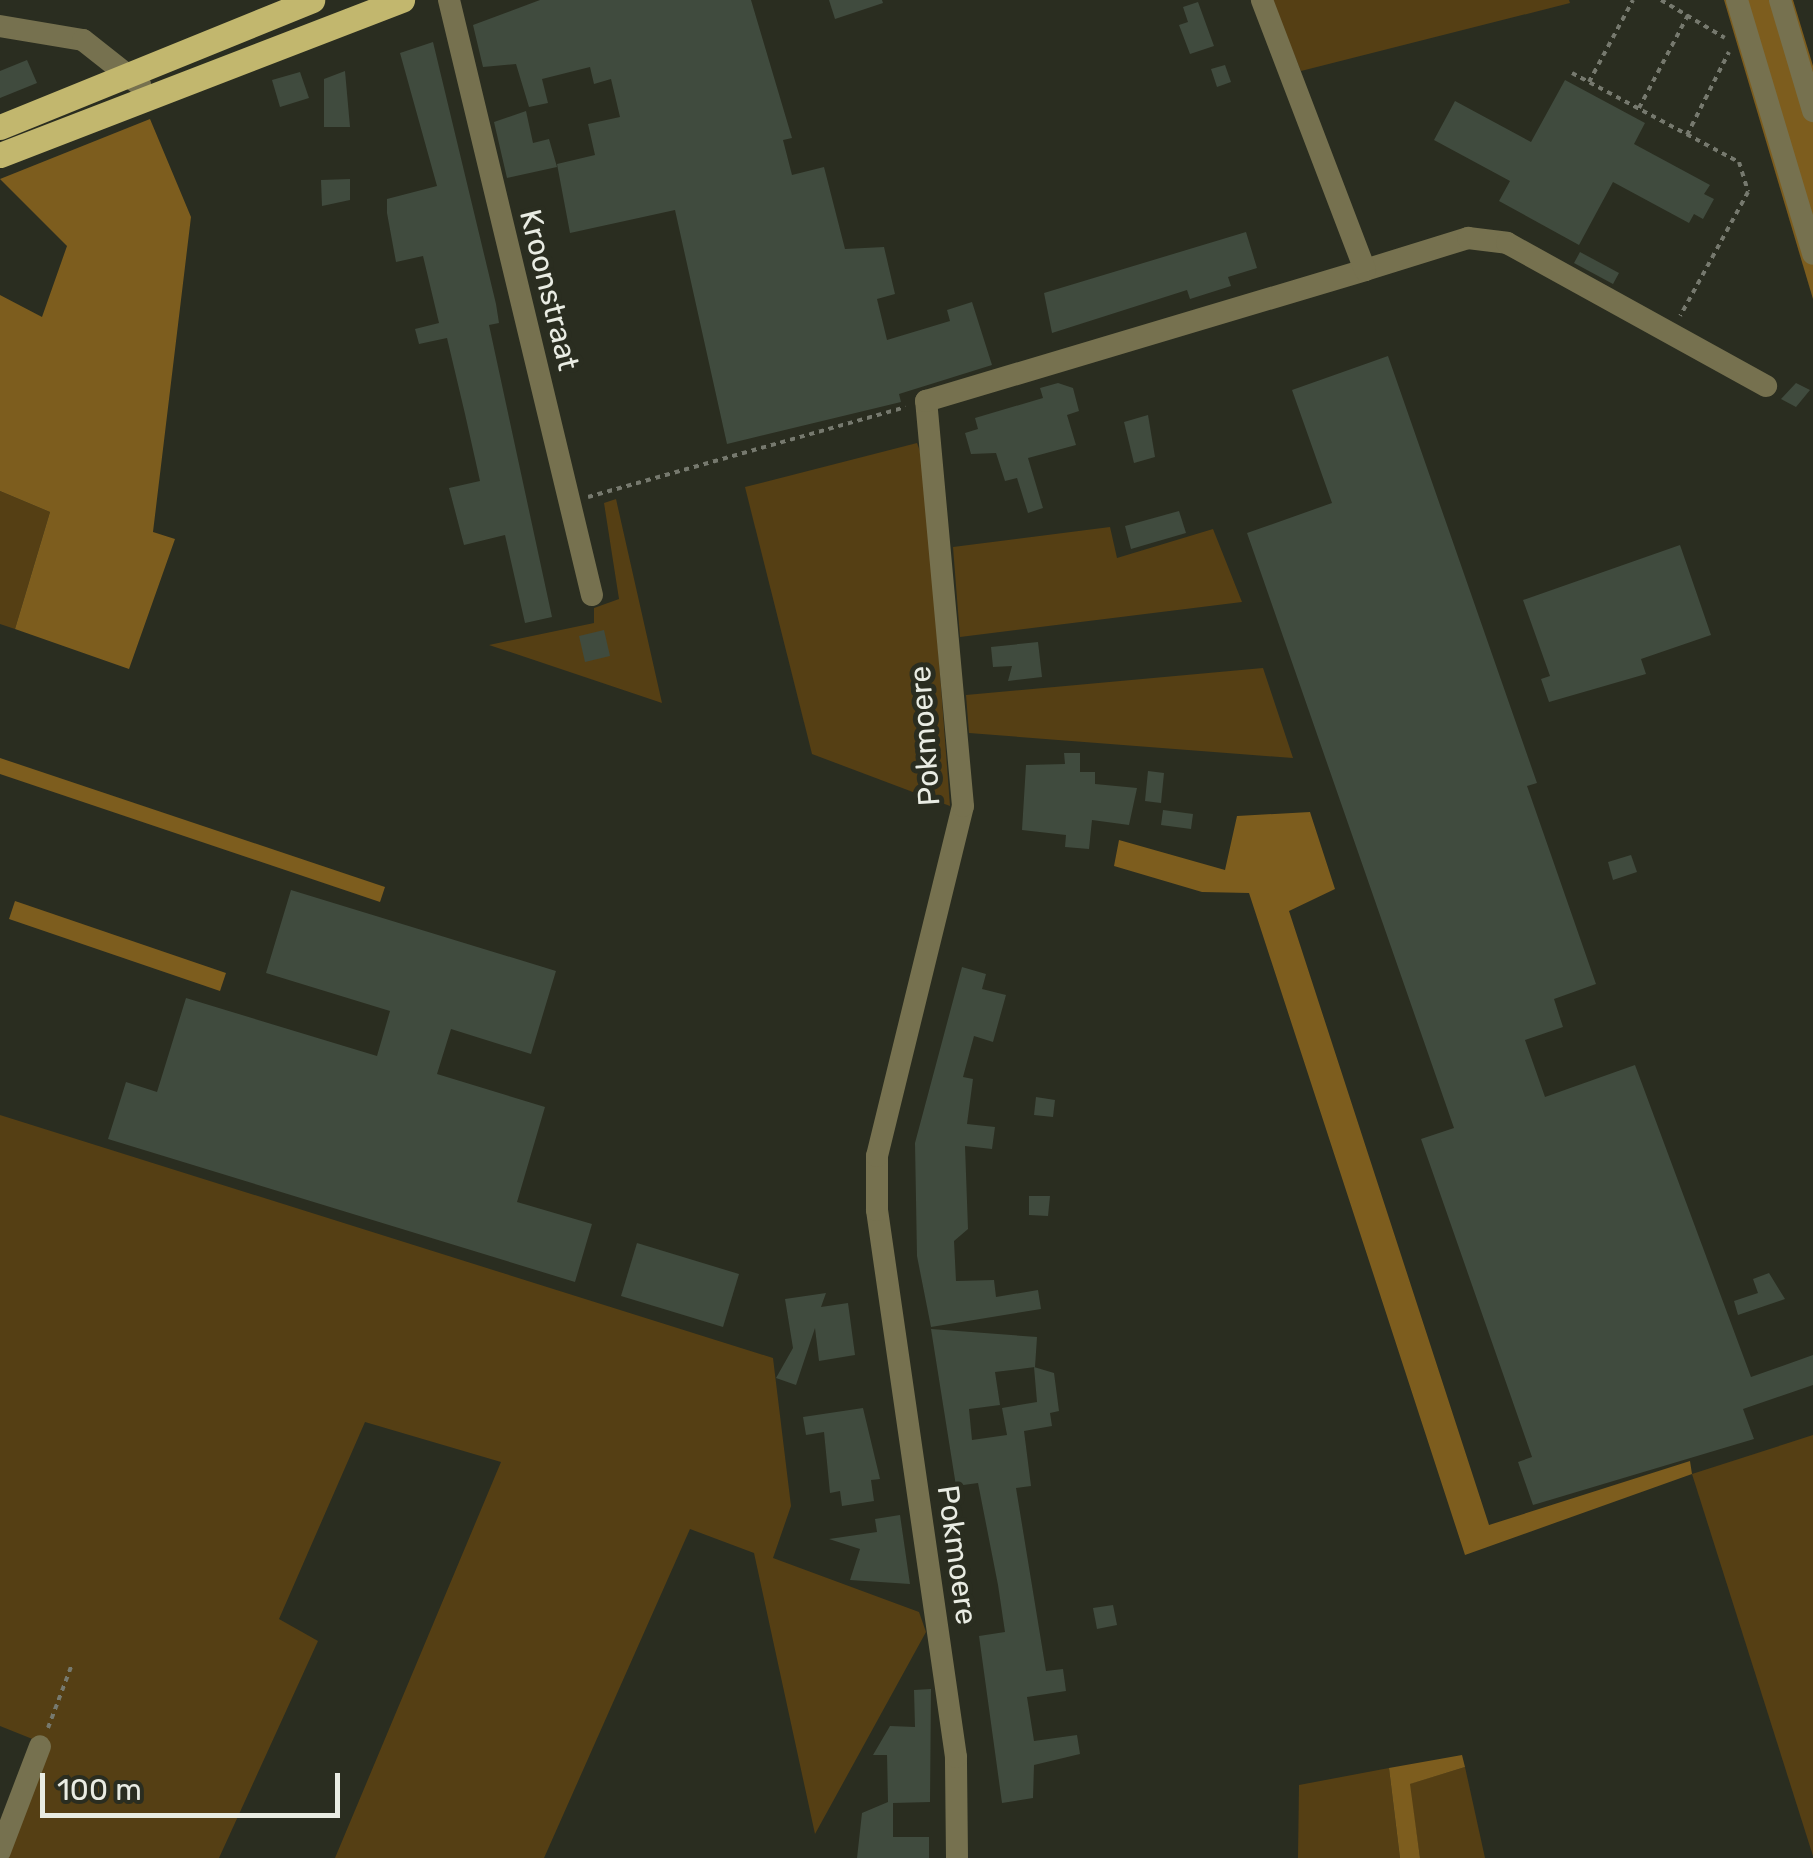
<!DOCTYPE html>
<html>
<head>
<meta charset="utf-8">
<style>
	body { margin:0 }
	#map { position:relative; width:1813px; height:1858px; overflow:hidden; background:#2a2d20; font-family:Rubik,sans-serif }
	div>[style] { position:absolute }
	.green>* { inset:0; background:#553f14 }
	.forest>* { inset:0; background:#7d5d1e }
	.building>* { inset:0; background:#404b3e }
	.path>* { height:4px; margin-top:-2px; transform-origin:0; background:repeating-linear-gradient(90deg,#76796e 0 5px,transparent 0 10px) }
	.minor>* { height:22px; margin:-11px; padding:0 11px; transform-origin:11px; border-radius:11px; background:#76714f }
	.major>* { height:25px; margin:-12.5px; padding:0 12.5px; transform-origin:12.5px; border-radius:12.5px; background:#c2b76e }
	span { translate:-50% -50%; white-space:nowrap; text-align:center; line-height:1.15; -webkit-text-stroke:10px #2a2d20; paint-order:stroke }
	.street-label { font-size:30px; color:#e9ece3 }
	.scale { position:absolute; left:40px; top:1773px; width:300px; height:45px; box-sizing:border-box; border:5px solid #e9ece3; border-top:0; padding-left:12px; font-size:30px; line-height:35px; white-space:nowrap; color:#e9ece3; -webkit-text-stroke:8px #2a2d20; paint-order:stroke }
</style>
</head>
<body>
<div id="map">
	<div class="green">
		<i style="clip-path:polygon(1271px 0,1569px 0,1570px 3px,1301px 71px)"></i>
		<i style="clip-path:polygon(917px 443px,924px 462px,950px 806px,812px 754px,745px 487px)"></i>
		<i style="clip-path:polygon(0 491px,50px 512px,15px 629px,0 624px)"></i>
		<i style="clip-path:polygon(616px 499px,662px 703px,489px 645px,594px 623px,594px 608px,619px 599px,604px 503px)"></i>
		<i style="clip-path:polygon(1110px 527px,1117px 558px,1213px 529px,1242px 602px,960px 637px,953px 547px)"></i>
		<i style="clip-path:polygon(1263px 668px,1293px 758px,969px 733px,966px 695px)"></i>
		<i style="clip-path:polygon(0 1115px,773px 1358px,791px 1506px,773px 1558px,919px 1612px,926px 1632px,815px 1834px,754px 1553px,690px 1529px,544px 1858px,335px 1858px,501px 1462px,365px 1422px,279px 1619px,318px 1641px,219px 1858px,5px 1858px,35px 1740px,0 1726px)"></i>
		<i style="clip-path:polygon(1813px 1435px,1813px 1856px,1692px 1474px)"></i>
		<i style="clip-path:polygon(1465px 1767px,1485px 1858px,1420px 1858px,1409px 1784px)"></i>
		<i style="clip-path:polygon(1389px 1768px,1400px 1858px,1298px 1858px,1299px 1785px)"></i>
	</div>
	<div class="forest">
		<i style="clip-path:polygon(1724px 0,1793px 0,1813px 66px,1813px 299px)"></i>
		<i style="clip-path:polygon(150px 119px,191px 217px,153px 532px,175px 539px,129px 669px,15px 629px,50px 512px,0 491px,0 295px,42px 317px,67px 246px,0 179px)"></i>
		<i style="clip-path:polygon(0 758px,385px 887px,380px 902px,0 774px)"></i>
		<i style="clip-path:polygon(1310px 812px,1335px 889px,1289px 911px,1489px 1525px,1690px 1461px,1692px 1474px,1465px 1555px,1249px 893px,1202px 892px,1114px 866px,1119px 840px,1225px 870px,1237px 816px)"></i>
		<i style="clip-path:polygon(15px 901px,226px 973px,220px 991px,9px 919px)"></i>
		<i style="clip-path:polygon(1462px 1755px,1465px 1767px,1410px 1784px,1420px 1858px,1400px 1858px,1389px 1768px)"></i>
	</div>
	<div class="building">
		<i style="clip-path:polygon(540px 0,751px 0,792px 138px,783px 140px,792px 175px,824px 167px,845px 249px,884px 247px,895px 294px,877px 299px,887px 340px,950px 321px,947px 310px,972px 302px,992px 365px,899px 394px,901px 402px,727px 444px,675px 210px,570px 233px,557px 164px,595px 155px,588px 124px,620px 117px,611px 79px,594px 84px,590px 67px,542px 79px,548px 103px,529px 107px,516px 64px,483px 67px,473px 25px)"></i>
		<i style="clip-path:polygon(829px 0,882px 0,883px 3px,835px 19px)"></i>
		<i style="clip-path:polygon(1198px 2px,1214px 46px,1190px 54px,1179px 25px,1188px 22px,1183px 7px)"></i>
		<i style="clip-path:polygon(433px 42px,496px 304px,499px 323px,489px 325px,552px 617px,525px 623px,505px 535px,464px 545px,449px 488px,480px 481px,465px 414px,447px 338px,419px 344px,415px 329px,439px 323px,423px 256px,396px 262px,387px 213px,387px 199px,437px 186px,400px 53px)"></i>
		<i style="clip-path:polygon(27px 60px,37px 83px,0 98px,0 71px)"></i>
		<i style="clip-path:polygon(1225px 65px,1231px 82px,1217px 87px,1211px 69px)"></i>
		<i style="clip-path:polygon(345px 71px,350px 127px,324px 127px,324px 79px)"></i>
		<i style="clip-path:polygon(300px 72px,309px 98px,280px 107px,272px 80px)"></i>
		<i style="clip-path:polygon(1565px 80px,1645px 123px,1634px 144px,1710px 185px,1704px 194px,1714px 199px,1703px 219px,1694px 214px,1689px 223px,1613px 182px,1579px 245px,1499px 201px,1510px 181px,1434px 140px,1455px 101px,1531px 142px)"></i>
		<i style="clip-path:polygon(526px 111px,533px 143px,549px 139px,557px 167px,507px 178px,494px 122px)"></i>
		<i style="clip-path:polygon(350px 179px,350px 200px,322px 206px,321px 180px)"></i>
		<i style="clip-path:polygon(1246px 232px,1257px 268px,1228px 277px,1231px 286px,1190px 299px,1187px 290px,1052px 333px,1044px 293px)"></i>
		<i style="clip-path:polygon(1580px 252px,1619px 273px,1613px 284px,1574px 263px)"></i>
		<i style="clip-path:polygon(1388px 356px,1537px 783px,1527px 786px,1596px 984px,1554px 999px,1563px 1027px,1525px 1040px,1545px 1097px,1635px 1065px,1751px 1377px,1813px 1355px,1813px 1385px,1743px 1409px,1754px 1439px,1533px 1505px,1518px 1462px,1532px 1457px,1421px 1139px,1454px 1128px,1247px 533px,1332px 503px,1292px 390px)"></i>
		<i style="clip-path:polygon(1058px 383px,1073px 388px,1079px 411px,1067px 415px,1076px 445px,1028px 458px,1043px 508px,1028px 513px,1017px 478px,1005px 481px,996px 453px,971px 454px,965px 433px,978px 429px,975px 418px,1043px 398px,1040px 388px)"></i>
		<i style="clip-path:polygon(1796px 383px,1810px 390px,1796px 407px,1781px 399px)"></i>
		<i style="clip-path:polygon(1148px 415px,1155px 457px,1134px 463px,1124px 422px)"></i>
		<i style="clip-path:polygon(1179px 511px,1186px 533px,1131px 549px,1125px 526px)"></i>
		<i style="clip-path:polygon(1680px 545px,1711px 635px,1641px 659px,1646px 674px,1549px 702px,1541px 679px,1550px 676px,1523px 600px)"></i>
		<i style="clip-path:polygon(604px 630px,610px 656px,585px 662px,579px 636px)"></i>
		<i style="clip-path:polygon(1038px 642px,1042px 677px,1008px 681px,1012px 666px,993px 667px,991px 647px)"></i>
		<i style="clip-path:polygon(1064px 753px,1080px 753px,1080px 772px,1095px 772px,1095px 784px,1137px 788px,1129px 825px,1092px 820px,1089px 849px,1065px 847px,1066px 835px,1022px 830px,1026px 765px,1065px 764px)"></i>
		<i style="clip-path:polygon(1148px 771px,1164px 773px,1161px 803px,1145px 801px)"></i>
		<i style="clip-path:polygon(1163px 810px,1193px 814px,1191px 829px,1161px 825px)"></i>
		<i style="clip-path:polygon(1631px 855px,1637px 872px,1613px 880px,1608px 862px)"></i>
		<i style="clip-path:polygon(291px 890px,556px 971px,531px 1054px,451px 1029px,437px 1074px,545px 1107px,517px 1202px,592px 1224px,575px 1282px,108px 1139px,126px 1082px,157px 1092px,186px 998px,377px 1056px,390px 1011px,266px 973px)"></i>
		<i style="clip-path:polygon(962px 967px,986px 974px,982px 989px,1006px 995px,993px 1042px,974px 1036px,963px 1077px,973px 1079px,967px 1124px,995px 1127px,992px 1149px,965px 1146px,968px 1229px,954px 1241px,956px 1281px,994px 1280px,996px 1297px,1038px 1290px,1041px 1309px,931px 1327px,917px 1256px,915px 1143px)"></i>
		<i style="clip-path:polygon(1036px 1097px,1055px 1100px,1053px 1117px,1034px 1115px)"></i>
		<i style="clip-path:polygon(1029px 1196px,1050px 1196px,1048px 1216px,1029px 1215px)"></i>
		<i style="clip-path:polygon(637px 1243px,739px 1274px,723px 1327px,621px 1296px)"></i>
		<i style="clip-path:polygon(1769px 1273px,1785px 1299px,1738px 1315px,1734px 1301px,1758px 1293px,1753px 1279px)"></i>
		<i style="clip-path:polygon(826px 1293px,821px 1307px,848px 1303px,855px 1355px,819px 1361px,815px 1328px,796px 1385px,776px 1378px,793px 1348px,785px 1299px)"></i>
		<i style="clip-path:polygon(931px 1329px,1037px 1337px,1035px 1367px,995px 1372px,1000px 1405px,969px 1409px,972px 1440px,1007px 1435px,1002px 1408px,1037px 1402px,1034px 1367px,1054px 1373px,1059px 1411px,1050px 1413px,1052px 1426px,1024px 1431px,1031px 1486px,1016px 1488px,1046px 1671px,1063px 1669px,1066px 1691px,1027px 1697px,1034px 1741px,1077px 1735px,1080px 1754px,1034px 1765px,1033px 1798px,1002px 1803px,979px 1636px,1005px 1632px,998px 1585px,978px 1483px,956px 1486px)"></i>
		<i style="clip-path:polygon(863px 1408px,880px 1479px,871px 1480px,874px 1501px,842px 1506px,840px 1491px,830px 1493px,824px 1432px,806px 1435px,803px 1417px)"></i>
		<i style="clip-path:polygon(900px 1515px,910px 1584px,850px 1580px,860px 1549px,829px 1539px,877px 1532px,875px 1519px)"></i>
		<i style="clip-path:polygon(1113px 1605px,1117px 1625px,1097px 1629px,1093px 1608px)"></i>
		<i style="clip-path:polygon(931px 1689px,930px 1802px,893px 1803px,893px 1837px,929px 1837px,929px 1858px,857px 1858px,862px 1813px,888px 1802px,887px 1755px,873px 1755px,890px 1726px,915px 1727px,914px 1690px)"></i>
	</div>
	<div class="path">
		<i style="left:1661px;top:0;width:74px;rotate:30.7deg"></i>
		<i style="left:1572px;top:73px;width:189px;rotate:28.1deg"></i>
		<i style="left:1739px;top:162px;width:31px;rotate:73deg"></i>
		<i style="left:1748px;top:192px;width:141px;rotate:118.7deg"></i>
		<i style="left:1589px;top:82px;width:93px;rotate:-61.8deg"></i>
		<i style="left:1639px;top:108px;width:105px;rotate:-62.2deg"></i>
		<i style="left:1687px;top:135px;width:93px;rotate:-63.2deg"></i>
		<i style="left:588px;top:497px;width:330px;rotate:-15.8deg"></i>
		<i style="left:48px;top:1728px;width:68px;rotate:-69.4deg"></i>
	</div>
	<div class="minor">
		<i style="left:449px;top:0;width:612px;rotate:76.49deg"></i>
		<i style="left:1737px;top:0;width:265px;rotate:73.3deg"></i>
		<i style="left:1780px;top:0;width:116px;rotate:73.4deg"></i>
		<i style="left:0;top:26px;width:84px;rotate:9.6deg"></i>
		<i style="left:83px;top:40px;width:73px;rotate:38.3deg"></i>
		<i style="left:1365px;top:270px;width:108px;rotate:-17.3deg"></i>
		<i style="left:1468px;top:238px;width:39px;rotate:7deg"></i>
		<i style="left:1507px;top:243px;width:296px;rotate:28.9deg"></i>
		<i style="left:0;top:1851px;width:112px;rotate:-69.1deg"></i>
		<i style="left:957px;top:1858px;width:101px;rotate:-90.6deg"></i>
		<i style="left:956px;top:1757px;width:553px;rotate:-98.22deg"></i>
		<i style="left:877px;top:1210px;width:54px;rotate:-90deg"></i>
		<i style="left:877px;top:1156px;width:360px;rotate:-76.2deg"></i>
		<i style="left:963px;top:806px;width:407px;rotate:-95.2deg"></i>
		<i style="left:926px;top:401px;width:458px;rotate:-16.6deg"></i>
		<i style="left:1365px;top:270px;width:289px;rotate:-110.9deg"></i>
	</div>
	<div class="major">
		<i style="left:0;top:127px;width:337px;rotate:-22.1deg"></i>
		<i style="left:0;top:155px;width:431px;rotate:-21.1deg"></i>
	</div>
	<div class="street-label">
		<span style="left:549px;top:290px;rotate:76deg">Kroonstraat</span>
		<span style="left:925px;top:736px;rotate:-94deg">Pokmoere</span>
		<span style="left:957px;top:1555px;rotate:82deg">Pokmoere</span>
	</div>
	<div class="scale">100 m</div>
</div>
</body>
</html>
